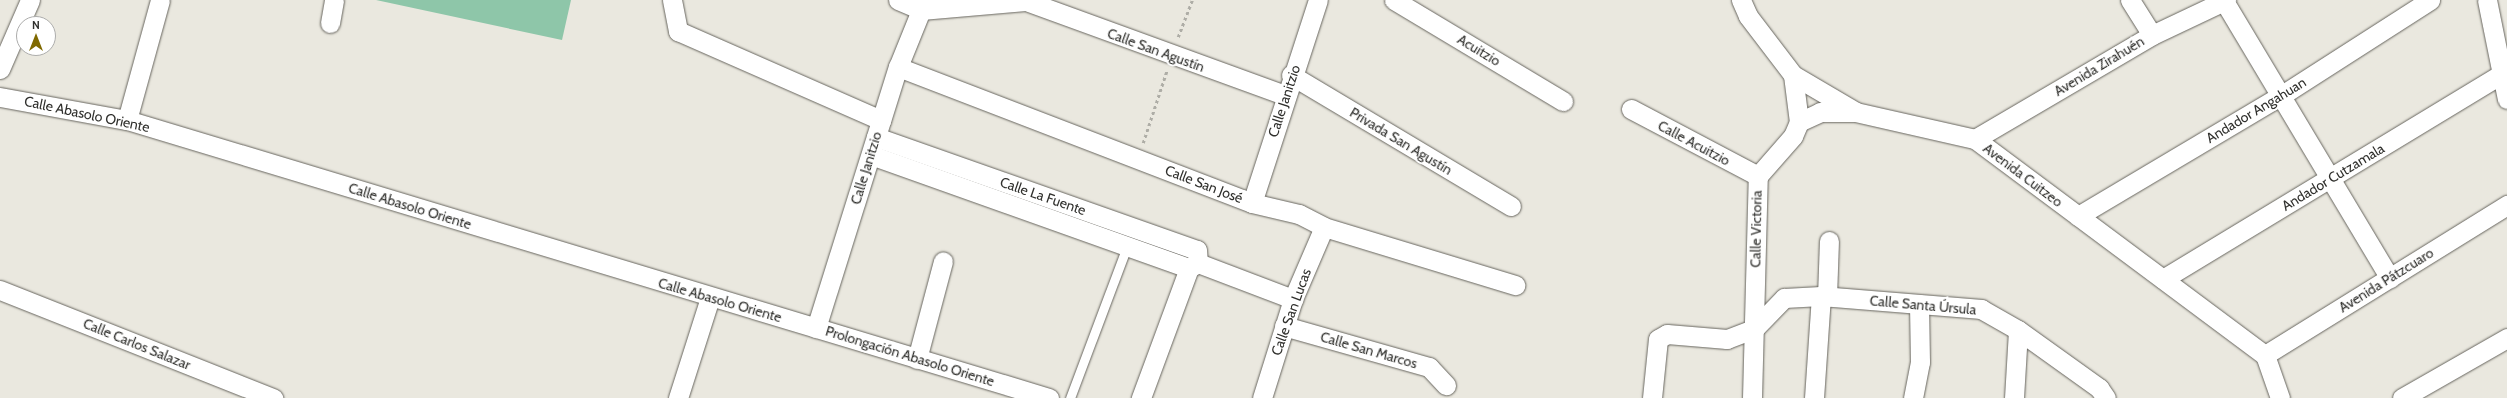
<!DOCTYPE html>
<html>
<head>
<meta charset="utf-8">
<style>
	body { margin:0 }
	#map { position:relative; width:2507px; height:398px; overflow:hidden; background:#eae8df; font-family:Cabin,sans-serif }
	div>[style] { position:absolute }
	.green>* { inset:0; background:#8ec6a9 }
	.path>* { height:2.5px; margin-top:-1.25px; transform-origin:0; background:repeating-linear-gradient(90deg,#aeada6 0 3px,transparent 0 6px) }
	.roads { filter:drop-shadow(0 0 1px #67655e) drop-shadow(0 0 1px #67655e) }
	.lane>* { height:9px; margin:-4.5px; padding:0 4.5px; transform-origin:4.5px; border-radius:4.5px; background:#fff }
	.street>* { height:19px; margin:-9.5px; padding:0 9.5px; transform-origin:9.5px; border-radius:9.5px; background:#fff }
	span { translate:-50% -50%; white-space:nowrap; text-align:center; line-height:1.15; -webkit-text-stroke:4px #fff; paint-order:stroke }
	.street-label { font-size:14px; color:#30302d }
	.north { position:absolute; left:16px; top:16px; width:40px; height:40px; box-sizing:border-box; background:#fff; border:1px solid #acacab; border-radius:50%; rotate:0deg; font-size:11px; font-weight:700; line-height:16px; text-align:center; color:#30302d }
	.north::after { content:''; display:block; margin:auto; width:14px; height:18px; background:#7f6900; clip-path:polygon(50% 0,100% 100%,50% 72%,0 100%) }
</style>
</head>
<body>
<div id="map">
	<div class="green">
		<i style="clip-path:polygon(376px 0,571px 0,562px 40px)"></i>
	</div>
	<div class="path">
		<i style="left:1178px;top:37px;width:40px;rotate:-69deg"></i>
		<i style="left:1143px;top:143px;width:77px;rotate:-71.8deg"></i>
	</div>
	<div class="roads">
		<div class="lane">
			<i style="left:1070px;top:398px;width:162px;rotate:-69.4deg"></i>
		</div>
		<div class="street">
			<i style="left:672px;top:0;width:32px;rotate:79deg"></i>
			<i style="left:678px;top:31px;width:222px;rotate:23.7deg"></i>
			<i style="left:898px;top:0;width:25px;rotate:23deg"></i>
			<i style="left:921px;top:10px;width:116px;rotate:-4.9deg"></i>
			<i style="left:1394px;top:0;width:197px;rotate:30.9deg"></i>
			<i style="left:1741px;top:0;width:17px;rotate:66deg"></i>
			<i style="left:1748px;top:16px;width:74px;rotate:52.7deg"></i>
			<i style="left:1793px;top:75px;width:73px;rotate:30.4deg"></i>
			<i style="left:1856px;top:112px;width:122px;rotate:12.8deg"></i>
			<i style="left:1975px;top:139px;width:362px;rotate:36.7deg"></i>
			<i style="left:2265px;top:355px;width:46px;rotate:70.8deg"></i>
			<i style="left:2130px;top:0;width:41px;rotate:57.8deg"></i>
			<i style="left:2487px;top:0;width:101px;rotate:78.6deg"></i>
			<i style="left:2224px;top:1px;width:323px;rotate:59.1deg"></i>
			<i style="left:1029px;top:2px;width:272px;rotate:20deg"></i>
			<i style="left:330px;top:23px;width:23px;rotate:-80deg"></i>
			<i style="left:898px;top:67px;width:379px;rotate:21deg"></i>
			<i style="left:1252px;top:203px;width:48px;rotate:13.2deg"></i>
			<i style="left:1299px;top:214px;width:28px;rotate:27deg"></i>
			<i style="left:1324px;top:227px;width:200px;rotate:16.9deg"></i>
			<i style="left:0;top:69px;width:75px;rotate:-66.5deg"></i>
			<i style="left:1291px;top:75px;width:256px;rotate:30.8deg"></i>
			<i style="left:0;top:97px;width:129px;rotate:10.3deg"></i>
			<i style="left:127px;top:120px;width:963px;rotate:16.78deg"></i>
			<i style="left:1631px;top:109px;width:144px;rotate:27.8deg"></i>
			<i style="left:127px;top:120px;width:124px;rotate:-74.6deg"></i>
			<i style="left:1799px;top:122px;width:23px;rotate:-25deg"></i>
			<i style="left:1820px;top:112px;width:36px"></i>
			<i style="left:876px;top:137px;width:340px;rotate:19.4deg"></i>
			<i style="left:1197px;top:250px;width:13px;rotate:86deg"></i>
			<i style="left:1198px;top:263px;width:10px;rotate:151deg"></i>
			<i style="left:1189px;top:268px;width:139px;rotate:110.3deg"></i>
			<i style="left:1975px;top:139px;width:205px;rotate:-30.4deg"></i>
			<i style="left:2152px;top:35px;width:82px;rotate:-25.3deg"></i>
			<i style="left:871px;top:155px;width:337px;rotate:19.6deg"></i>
			<i style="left:1252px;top:203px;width:213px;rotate:-72deg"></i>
			<i style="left:2078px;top:216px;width:237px;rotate:-30.7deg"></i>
			<i style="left:2282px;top:95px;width:176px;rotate:-32.7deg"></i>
			<i style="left:1198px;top:263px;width:102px;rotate:20.8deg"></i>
			<i style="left:2163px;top:279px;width:396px;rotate:-31.2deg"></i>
			<i style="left:0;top:290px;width:294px;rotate:21.6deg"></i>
			<i style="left:1827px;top:297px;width:56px;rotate:-88deg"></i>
			<i style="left:1284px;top:326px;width:151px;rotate:15.8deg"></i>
			<i style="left:1429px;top:367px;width:25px;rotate:47deg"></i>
			<i style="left:816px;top:328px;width:274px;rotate:-72.6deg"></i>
			<i style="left:898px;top:67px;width:61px;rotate:-68deg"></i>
			<i style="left:921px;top:10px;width:16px;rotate:-40deg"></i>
			<i style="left:2265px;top:355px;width:285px;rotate:-31.8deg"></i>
			<i style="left:917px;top:359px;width:101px;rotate:-75.1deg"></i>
			<i style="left:678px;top:398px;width:105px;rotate:-72.3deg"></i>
			<i style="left:1262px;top:398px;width:104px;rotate:-72.6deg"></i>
			<i style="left:1293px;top:299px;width:78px;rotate:-66.7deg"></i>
			<i style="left:1652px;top:398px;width:59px;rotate:-84.2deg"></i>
			<i style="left:1658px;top:339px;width:10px;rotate:-29deg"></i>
			<i style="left:1667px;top:334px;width:60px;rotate:4.8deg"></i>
			<i style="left:1727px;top:339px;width:30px;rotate:-21deg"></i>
			<i style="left:1755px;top:328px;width:42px;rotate:-46deg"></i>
			<i style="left:1784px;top:298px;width:37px;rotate:-3deg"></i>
			<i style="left:1821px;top:296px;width:161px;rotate:4.6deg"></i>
			<i style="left:1981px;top:309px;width:43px;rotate:29.6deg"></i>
			<i style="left:2018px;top:330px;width:100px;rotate:35.6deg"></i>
			<i style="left:2099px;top:388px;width:12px;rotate:55deg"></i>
			<i style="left:1752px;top:398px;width:222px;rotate:-88.5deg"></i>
			<i style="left:1758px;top:176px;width:53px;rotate:-48.8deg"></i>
			<i style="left:1793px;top:136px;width:15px;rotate:-67deg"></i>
			<i style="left:1799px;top:122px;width:47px;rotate:-97.3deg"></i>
			<i style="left:1814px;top:398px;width:102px;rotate:-86.1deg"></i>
			<i style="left:1913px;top:398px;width:37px;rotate:-79deg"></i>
			<i style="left:1920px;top:362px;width:58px;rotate:-91deg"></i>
			<i style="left:2014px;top:398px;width:68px;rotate:-86.6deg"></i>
			<i style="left:2402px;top:398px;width:121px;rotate:-29.7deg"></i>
		</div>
	</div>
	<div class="street-label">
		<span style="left:1156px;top:50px;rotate:20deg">Calle San Agustín</span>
		<span style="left:1479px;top:50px;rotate:31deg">Acuitzio</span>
		<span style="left:2099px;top:66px;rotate:-31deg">Avenida Zirahuén</span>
		<span style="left:1284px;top:101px;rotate:-72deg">Calle Janitzio</span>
		<span style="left:2256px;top:110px;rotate:-31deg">Andador Angahuan</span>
		<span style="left:87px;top:114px;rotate:12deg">Calle Abasolo Oriente</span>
		<span style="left:1401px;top:141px;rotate:31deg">Privada San Agustín</span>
		<span style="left:1694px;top:143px;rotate:28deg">Calle Acuitzio</span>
		<span style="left:866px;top:168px;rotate:-73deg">Calle Janitzio</span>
		<span style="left:2023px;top:175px;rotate:37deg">Avenida Cuitzeo</span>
		<span style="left:2333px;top:177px;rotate:-31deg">Andador Cutzamala</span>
		<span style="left:1204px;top:184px;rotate:21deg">Calle San José</span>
		<span style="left:1043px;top:196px;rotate:19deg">Calle La Fuente</span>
		<span style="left:410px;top:206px;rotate:17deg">Calle Abasolo Oriente</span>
		<span style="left:1756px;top:229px;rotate:-89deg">Calle Victoria</span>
		<span style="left:2386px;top:280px;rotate:-32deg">Avenida Pátzcuaro</span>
		<span style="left:720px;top:300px;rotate:16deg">Calle Abasolo Oriente</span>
		<span style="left:1923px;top:305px;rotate:5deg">Calle Santa Úrsula</span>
		<span style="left:1291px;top:312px;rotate:-70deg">Calle San Lucas</span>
		<span style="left:137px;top:344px;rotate:22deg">Calle Carlos Salazar</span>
		<span style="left:1369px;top:350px;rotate:16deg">Calle San Marcos</span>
		<span style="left:910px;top:356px;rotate:17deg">Prolongación Abasolo Oriente</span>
	</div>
	<div class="north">N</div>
</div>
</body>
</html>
